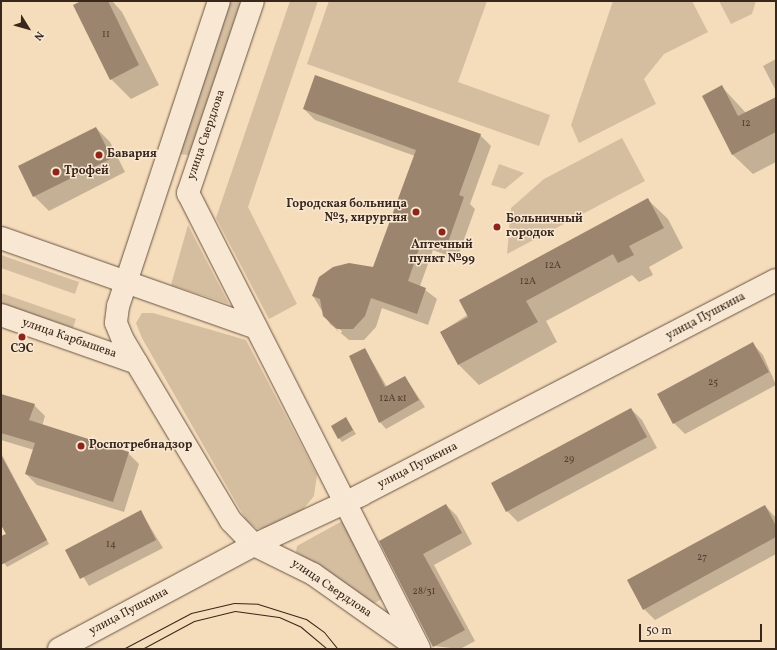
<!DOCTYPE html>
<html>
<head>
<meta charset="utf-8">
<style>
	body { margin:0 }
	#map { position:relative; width:777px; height:650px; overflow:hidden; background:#f5dcbb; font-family:Vollkorn,serif }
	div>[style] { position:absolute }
	.green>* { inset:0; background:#d5bda0 }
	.shadow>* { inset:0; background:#0003 }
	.building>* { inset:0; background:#9b856e }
	.roads { filter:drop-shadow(0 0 1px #685443) drop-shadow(0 0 1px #685443) }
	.minor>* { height:22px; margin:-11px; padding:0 11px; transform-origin:11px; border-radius:11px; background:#f8e8d3 }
	.tram>* { height:1px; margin:-0.5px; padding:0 0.5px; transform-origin:0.5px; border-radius:0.5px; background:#39271b }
	.dots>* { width:11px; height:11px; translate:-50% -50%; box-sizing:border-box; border:2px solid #f8e8d3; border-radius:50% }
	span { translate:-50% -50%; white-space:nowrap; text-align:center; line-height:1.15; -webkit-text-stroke:3px #f8e8d3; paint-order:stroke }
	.number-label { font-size:10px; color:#523e30 }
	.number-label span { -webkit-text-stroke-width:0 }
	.street-label { font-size:12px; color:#39271b }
	.poi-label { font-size:12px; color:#39271b; font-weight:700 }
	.left { translate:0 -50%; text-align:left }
	.right { translate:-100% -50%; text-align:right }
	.frame { position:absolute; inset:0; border:2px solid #39271b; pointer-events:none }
	.north { position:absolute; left:8px; top:8px; width:40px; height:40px; -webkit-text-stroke:3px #f8e8d3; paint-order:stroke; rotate:127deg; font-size:11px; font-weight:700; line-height:16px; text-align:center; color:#39271b }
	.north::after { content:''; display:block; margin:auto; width:14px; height:18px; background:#39271b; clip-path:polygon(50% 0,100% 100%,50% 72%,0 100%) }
	.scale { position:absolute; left:639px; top:624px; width:123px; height:18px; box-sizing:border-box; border:2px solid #39271b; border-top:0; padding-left:5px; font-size:12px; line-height:14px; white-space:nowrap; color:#39271b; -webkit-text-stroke:3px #f8e8d3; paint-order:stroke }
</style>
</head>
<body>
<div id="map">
	<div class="green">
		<i style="clip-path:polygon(230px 1px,241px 1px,189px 155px,178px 154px)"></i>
		<i style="clip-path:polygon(290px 1px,318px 1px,248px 207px,297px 304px,269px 319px,216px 218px)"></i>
		<i style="clip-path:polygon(329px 1px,487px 1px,458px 82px,550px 115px,539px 146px,307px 64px)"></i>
		<i style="clip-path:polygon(613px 1px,692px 1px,708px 32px,664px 54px,644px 79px,656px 104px,579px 143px,571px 125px)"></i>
		<i style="clip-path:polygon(719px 1px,756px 1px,752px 14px,731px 24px)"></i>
		<i style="clip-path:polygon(622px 138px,645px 181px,507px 254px,511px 208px,544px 179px)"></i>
		<i style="clip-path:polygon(499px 164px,524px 173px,505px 189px,491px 185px)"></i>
		<i style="clip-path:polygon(188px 225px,229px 304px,171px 285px)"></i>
		<i style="clip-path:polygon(1px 255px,79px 282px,75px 294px,1px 268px)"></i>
		<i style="clip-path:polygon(1px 293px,76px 319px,73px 328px,1px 303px)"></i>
		<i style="clip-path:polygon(142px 313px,153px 313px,246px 340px,317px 475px,314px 496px,301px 512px,277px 526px,257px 529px,246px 520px,142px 338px,136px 323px)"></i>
		<i style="clip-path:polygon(344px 520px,384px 597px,377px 602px,371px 604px,296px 552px,297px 546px)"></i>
	</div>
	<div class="shadow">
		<i style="clip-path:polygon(83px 1px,112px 1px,122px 12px,159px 85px,131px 99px,111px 79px)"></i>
		<i style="clip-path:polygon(776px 59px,776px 91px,763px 66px)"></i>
		<i style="clip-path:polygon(722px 87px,746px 113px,776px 98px,776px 162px,753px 174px,732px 154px)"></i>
		<i style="clip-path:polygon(evenodd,304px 109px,480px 135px,491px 146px,470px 204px,475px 209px,457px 259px,433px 250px,420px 286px,437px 299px,428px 325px,382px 308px,376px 327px,364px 340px,349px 340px,330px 324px,313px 296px,374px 268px,415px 156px,315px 120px,304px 109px,336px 327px,342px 331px,341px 333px,336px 330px,336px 327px)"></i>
		<i style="clip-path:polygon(96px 128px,110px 142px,125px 172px,49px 211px,34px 196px,19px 166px)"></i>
		<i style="clip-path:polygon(647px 199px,668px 219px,683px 248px,649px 267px,653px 275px,639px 282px,632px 275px,546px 321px,557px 342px,479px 385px,459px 365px,441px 332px)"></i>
		<i style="clip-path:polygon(752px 343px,763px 355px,776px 385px,685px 434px,674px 423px)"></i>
		<i style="clip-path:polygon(365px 349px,387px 387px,405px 377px,425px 407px,386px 429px,380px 422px)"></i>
		<i style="clip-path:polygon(1px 395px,34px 405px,45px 416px,42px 426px,128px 453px,139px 464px,124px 512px,37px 485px,26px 474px,34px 450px,1px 440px)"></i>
		<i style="clip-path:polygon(631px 409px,642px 420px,657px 448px,518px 522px,507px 511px)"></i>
		<i style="clip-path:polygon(346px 418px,356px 434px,342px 442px,339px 438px)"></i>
		<i style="clip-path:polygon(1px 453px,49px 544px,7px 567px,1px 558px,1px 538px,7px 534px,1px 523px)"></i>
		<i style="clip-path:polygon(446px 505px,457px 516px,472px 544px,434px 565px,475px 641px,460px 649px,434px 646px,380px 541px)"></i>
		<i style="clip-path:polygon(765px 506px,776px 518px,776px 554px,655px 620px,644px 609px)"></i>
		<i style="clip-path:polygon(141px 512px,163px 548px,89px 586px,67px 550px)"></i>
	</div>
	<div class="building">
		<i style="clip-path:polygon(81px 1px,108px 1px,139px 65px,110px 80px,73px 5px)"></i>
		<i style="clip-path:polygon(315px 75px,481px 134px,459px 195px,464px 197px,446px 248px,422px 240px,408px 281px,426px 288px,417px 314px,371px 298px,365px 316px,353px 329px,337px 329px,323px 316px,320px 299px,312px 296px,319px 277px,333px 267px,349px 263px,373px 267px,416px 150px,303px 109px)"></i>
		<i style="clip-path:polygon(722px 85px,738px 116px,776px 97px,776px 132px,732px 155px,702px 96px)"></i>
		<i style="clip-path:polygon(96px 127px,112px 158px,33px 197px,18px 166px)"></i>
		<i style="clip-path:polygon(648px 198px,664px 228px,629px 246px,634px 255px,618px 263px,613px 254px,526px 301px,538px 322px,458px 365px,440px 332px,468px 317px,459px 300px)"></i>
		<i style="clip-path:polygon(753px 342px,769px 372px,673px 424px,657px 394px)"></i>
		<i style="clip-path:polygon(365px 348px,385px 387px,405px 376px,419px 400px,379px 423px,349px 356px)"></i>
		<i style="clip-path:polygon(1px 394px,35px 404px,29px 420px,129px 452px,113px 502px,25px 474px,35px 443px,1px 433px)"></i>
		<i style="clip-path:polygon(631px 408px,647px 437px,506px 512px,491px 483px)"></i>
		<i style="clip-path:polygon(346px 417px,353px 430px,338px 439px,331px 426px)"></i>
		<i style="clip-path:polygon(1px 455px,47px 540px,1px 565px,1px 536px,6px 534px,1px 525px)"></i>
		<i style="clip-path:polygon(446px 504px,462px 533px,423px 554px,465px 630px,433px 647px,379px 541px)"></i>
		<i style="clip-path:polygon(765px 505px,776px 526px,776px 537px,643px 610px,627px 580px)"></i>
		<i style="clip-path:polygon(141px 510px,156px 540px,80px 579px,65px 550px)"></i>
	</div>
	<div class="roads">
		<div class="minor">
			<i style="left:219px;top:1px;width:321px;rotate:108.3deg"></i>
			<i style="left:118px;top:306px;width:17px;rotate:97deg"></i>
			<i style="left:116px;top:323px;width:18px;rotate:68deg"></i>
			<i style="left:123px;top:340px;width:211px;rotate:59.2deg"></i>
			<i style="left:231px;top:521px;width:33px;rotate:46deg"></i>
			<i style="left:254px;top:545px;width:66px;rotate:26.2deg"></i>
			<i style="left:313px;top:574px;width:130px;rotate:35.3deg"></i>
			<i style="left:253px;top:1px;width:203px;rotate:108.7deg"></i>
			<i style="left:188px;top:193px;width:510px;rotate:63.08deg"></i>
			<i style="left:1px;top:238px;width:270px;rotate:19.4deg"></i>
			<i style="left:1px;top:315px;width:144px;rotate:19.4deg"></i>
			<i style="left:59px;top:649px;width:221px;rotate:-28.1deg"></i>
			<i style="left:254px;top:545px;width:118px;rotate:-25deg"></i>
			<i style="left:361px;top:495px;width:467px;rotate:-27.4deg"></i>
		</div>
	</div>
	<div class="tram">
		<i style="left:123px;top:649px;width:77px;rotate:-27.9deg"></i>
		<i style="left:191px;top:613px;width:44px;rotate:-13.1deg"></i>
		<i style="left:234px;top:603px;width:24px;rotate:2deg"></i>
		<i style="left:258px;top:604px;width:50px;rotate:17.4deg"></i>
		<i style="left:306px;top:619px;width:22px;rotate:36deg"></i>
		<i style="left:324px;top:632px;width:22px;rotate:51deg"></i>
		<i style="left:142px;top:649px;width:59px;rotate:-28.3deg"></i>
		<i style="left:194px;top:621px;width:42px;rotate:-13.7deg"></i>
		<i style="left:235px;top:611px;width:44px;rotate:7.8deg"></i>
		<i style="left:279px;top:617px;width:24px;rotate:24deg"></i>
		<i style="left:301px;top:627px;width:34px;rotate:40deg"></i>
	</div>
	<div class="dots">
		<i style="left:99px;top:155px;background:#8f2418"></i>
		<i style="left:56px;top:172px;background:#8f2418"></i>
		<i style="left:416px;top:212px;background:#8f2418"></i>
		<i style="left:497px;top:227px;background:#8f2418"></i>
		<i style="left:442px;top:232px;background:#8f2418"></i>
		<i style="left:22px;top:337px;background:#8f2418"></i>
		<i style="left:81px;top:446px;background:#8f2418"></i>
	</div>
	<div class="number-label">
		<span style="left:106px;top:35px">11</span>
		<span style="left:746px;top:124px">12</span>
		<span style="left:553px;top:266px">12А</span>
		<span style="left:528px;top:282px">12А</span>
		<span style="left:713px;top:383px">25</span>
		<span style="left:393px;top:399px">12А к1</span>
		<span style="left:569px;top:460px">29</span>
		<span style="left:111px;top:545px">14</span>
		<span style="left:702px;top:558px">27</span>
		<span style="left:424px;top:592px">28/31</span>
	</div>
	<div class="street-label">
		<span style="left:207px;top:135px;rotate:-71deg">улица Свердлова</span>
		<span style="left:706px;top:317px;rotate:-28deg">улица Пушкина</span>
		<span style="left:69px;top:339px;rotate:19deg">улица Карбышева</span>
		<span style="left:418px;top:466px;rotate:-27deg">улица Пушкина</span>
		<span style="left:331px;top:589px;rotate:34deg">улица Свердлова</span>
		<span style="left:129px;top:612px;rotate:-28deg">улица Пушкина</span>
	</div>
	<div class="poi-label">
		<span class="left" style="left:107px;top:155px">Бавария</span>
		<span class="left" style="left:64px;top:172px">Трофей</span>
		<span class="right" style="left:407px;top:212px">Городская больница<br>№3, хирургия</span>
		<span class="left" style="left:506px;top:227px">Больничный<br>городок</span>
		<span style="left:442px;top:253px">Аптечный<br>пункт №99</span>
		<span style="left:22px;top:350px">СЭС</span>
		<span class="left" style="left:89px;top:446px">Роспотребнадзор</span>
	</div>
	<div class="frame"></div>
	<div class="north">N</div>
	<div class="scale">50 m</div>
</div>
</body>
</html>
